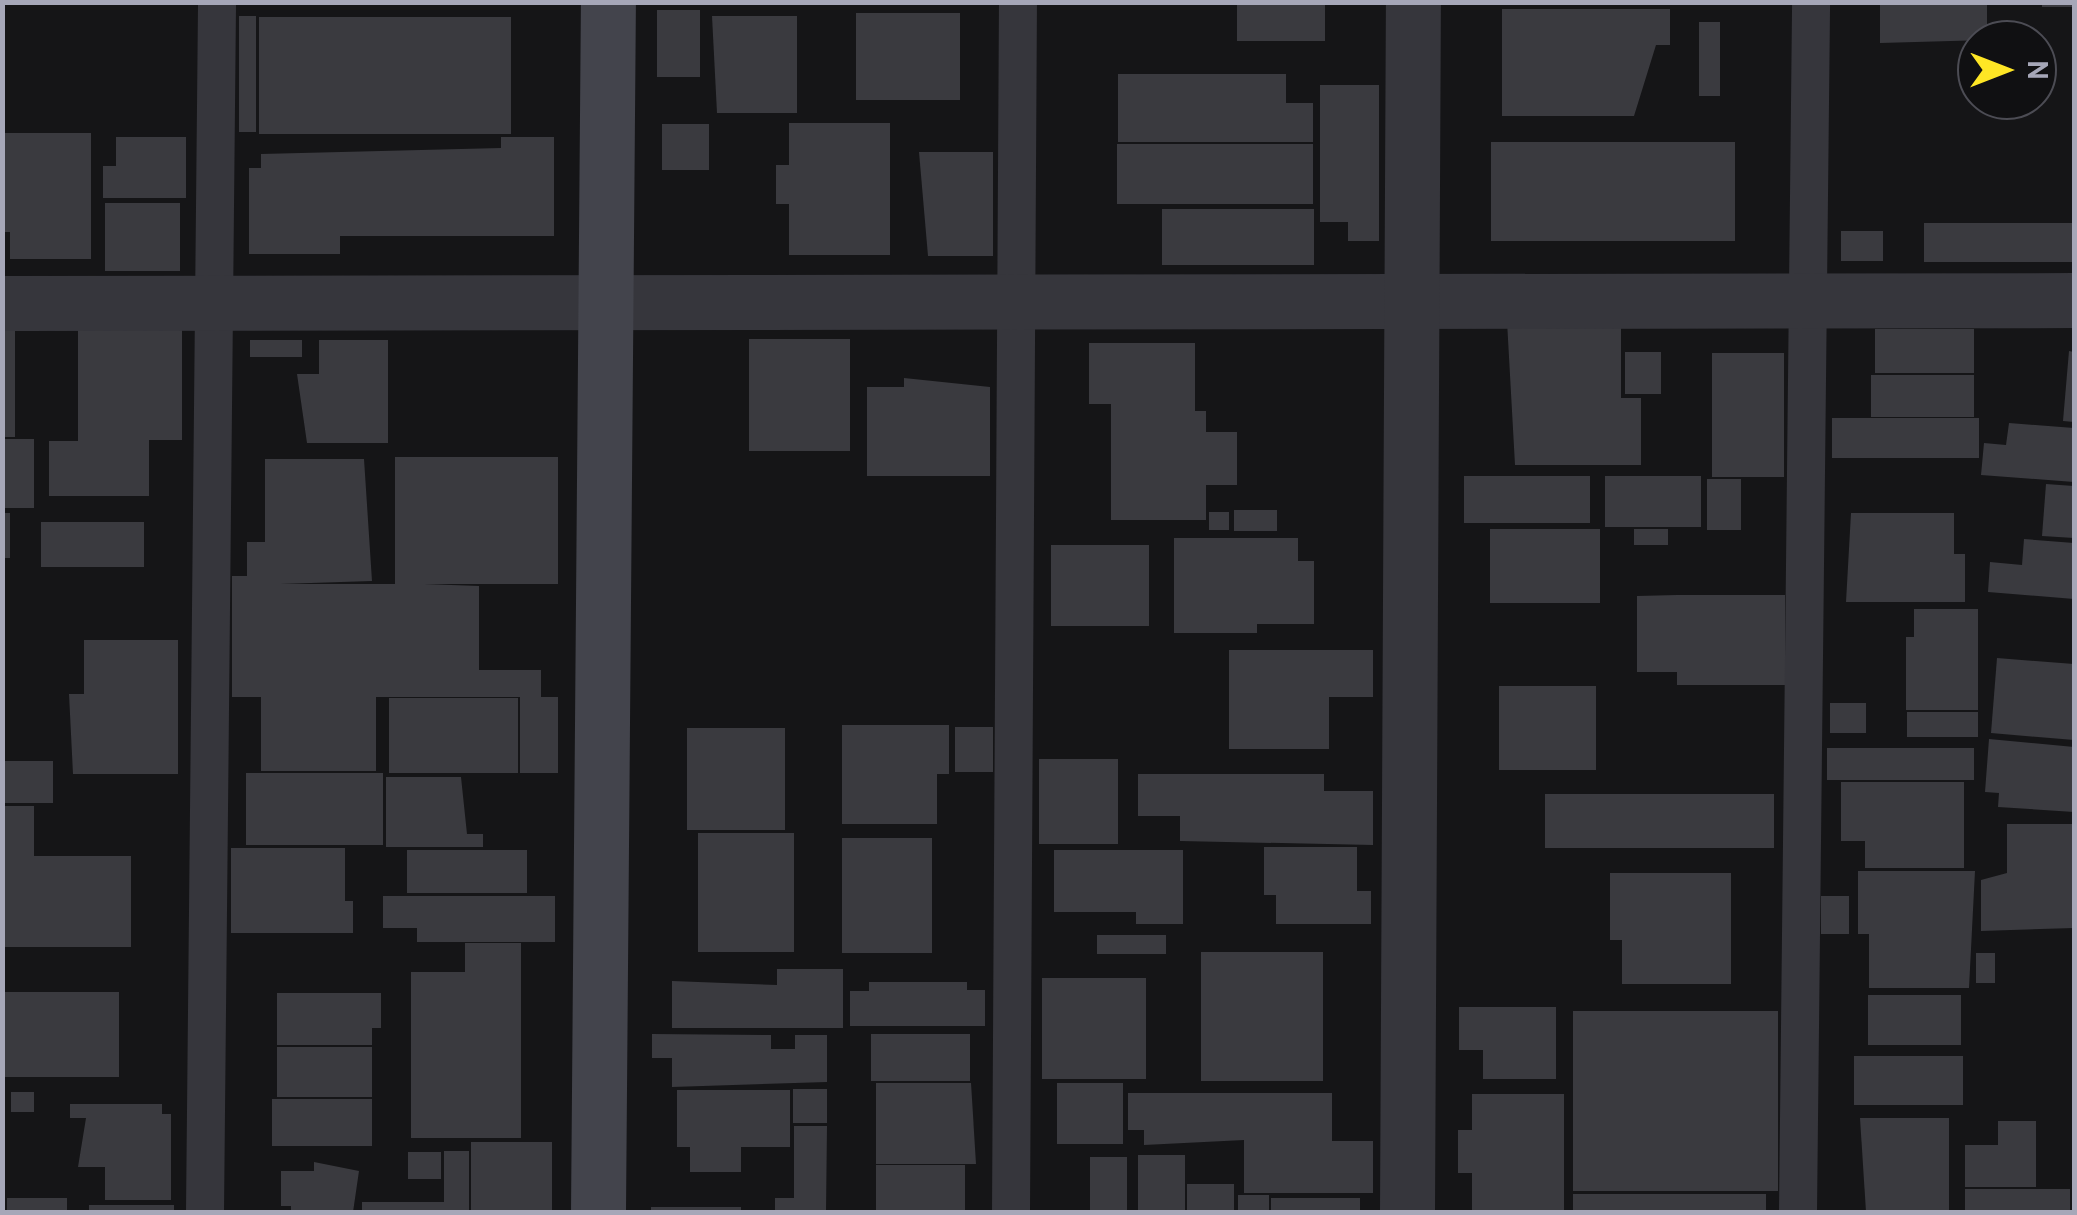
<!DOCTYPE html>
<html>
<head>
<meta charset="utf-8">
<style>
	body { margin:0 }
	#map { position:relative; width:2077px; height:1215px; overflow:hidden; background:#151517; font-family:Overpass,sans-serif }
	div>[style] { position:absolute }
	.building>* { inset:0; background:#3a3a3f }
	.lane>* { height:38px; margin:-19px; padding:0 19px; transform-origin:19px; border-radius:19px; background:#36363c }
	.street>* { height:55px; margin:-27.5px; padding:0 27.5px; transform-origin:27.5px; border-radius:27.5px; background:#36363c }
	.secondary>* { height:55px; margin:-27.5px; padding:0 27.5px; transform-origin:27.5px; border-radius:27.5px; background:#43444c }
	span { translate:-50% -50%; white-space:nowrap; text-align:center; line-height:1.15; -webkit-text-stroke:8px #101012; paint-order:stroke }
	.frame { position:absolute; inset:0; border:5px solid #a6a7b8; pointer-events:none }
	.north { position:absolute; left:1957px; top:20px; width:100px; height:100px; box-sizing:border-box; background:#101012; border:2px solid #4c4c54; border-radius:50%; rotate:90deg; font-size:28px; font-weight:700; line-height:40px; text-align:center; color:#a6a7b8 }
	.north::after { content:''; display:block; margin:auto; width:35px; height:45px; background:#fee625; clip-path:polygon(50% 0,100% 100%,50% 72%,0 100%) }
</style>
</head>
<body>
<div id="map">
	<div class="building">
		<i style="clip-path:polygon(1237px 2px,1325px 2px,1325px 41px,1237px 41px)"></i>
		<i style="clip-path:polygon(1880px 2px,1987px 2px,1987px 40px,1880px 43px)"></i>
		<i style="clip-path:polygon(2042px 2px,2074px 2px,2074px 7px,2042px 7px)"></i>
		<i style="clip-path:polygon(1502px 9px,1670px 9px,1670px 45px,1656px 45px,1634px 116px,1502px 116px)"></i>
		<i style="clip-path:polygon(657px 10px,700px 10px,700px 77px,657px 77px)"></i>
		<i style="clip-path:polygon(856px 13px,960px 13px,960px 100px,856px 100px)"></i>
		<i style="clip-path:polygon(239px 16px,256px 16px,256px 132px,239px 132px)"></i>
		<i style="clip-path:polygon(712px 16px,797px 16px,797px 113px,717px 113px)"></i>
		<i style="clip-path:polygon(259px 17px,511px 17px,511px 134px,259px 134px)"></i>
		<i style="clip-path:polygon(1699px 22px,1720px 22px,1720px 96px,1699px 96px)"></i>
		<i style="clip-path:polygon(1118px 74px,1286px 74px,1286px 103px,1313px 103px,1313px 142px,1118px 142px)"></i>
		<i style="clip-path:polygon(1320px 85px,1379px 85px,1379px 241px,1348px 241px,1348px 222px,1320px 222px)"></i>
		<i style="clip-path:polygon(789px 123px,890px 123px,890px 255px,789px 255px,789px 204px,776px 204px,776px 165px,789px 165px)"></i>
		<i style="clip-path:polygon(662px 124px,709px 124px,709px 170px,662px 170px)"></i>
		<i style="clip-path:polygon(2px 133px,91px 133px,91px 259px,10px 259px,10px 232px,2px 232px)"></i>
		<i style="clip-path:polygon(116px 137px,186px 137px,186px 198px,103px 198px,103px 166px,116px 166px)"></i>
		<i style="clip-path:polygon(501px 137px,554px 137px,554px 236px,340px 236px,340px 254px,249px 254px,249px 168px,261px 168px,261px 154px,501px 148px)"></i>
		<i style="clip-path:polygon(1491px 142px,1735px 142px,1735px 241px,1491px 241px)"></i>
		<i style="clip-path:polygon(1117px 144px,1313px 144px,1313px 204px,1117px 204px)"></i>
		<i style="clip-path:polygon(919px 152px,993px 152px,993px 256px,928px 256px)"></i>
		<i style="clip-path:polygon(105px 203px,180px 203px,180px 271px,105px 271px)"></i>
		<i style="clip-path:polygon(1162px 209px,1314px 209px,1314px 265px,1162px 265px)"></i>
		<i style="clip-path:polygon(1924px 223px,2074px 223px,2074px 262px,1924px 262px)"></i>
		<i style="clip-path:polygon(1841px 231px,1883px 231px,1883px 261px,1841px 261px)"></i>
		<i style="clip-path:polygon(1507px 321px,1621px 321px,1621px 398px,1641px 398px,1641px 465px,1515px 465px)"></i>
		<i style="clip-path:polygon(2px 328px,15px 328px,15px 437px,2px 437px)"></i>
		<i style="clip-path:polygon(1875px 329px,1974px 329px,1974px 373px,1875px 373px)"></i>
		<i style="clip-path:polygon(78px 330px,182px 330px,182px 440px,149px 440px,149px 496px,49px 496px,49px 441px,78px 441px)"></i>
		<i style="clip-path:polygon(749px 339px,850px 339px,850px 451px,749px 451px)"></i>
		<i style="clip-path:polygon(250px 340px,302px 340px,302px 357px,250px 357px)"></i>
		<i style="clip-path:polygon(319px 340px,388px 340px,388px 443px,307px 443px,297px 374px,319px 374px)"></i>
		<i style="clip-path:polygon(1089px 343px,1195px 343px,1195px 411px,1206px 411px,1206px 432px,1237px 432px,1237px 485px,1206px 485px,1206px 520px,1111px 520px,1111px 404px,1089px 404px)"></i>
		<i style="clip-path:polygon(2069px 351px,2074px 352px,2074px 422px,2063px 421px)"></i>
		<i style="clip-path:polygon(1625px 352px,1661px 352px,1661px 394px,1625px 394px)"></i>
		<i style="clip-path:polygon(1712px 353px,1784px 353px,1784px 477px,1712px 477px)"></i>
		<i style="clip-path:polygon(1871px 375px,1974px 375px,1974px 417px,1871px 417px)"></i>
		<i style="clip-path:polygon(904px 378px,990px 387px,990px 476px,867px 476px,867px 387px,904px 387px)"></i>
		<i style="clip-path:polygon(1832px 418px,1979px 418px,1979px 458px,1832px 458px)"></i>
		<i style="clip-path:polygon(2009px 423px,2074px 428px,2074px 482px,1981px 475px,1984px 443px,2006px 445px)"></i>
		<i style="clip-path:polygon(2px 439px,34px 439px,34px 508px,2px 508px)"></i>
		<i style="clip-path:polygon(395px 457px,558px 457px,558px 584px,424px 584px,479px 586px,479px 670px,541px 670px,541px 697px,558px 697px,558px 773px,520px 773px,520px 697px,376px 697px,376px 771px,261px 771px,261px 697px,232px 697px,232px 576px,247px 576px,247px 542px,265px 542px,265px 459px,364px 459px,372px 581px,280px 584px,395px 584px)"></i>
		<i style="clip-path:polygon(1464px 476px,1590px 476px,1590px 523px,1464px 523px)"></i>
		<i style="clip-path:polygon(1605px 476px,1701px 476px,1701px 527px,1605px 527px)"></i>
		<i style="clip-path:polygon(1707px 479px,1741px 479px,1741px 530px,1707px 530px)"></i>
		<i style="clip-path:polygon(2046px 484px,2074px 486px,2074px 538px,2042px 536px)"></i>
		<i style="clip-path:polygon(1234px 510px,1277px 510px,1277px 531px,1234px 531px)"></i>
		<i style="clip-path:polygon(1209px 512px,1229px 512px,1229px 530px,1209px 530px)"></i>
		<i style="clip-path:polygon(2px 513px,10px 513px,10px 558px,2px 558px)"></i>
		<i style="clip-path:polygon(1851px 513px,1954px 513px,1954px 554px,1965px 554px,1965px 602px,1846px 602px)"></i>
		<i style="clip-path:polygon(41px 522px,144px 522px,144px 567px,41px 567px)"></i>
		<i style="clip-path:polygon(1490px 529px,1600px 529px,1600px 603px,1490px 603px)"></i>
		<i style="clip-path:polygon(1634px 529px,1668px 529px,1668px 545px,1634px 545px)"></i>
		<i style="clip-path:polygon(1174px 538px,1298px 538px,1298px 561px,1314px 561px,1314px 624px,1257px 624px,1257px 633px,1174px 633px)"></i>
		<i style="clip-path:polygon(2024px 539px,2074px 543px,2074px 599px,1988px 592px,1990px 562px,2022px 565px)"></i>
		<i style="clip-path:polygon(1051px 545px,1149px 545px,1149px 626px,1051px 626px)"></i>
		<i style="clip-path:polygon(1677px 595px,1785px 595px,1785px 685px,1677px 685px,1677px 672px,1637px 672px,1637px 596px)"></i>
		<i style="clip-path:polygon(1914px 609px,1978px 609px,1978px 710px,1906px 710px,1906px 637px,1914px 637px)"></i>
		<i style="clip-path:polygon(84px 640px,178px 640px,178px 774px,73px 774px,69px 694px,84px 694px)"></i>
		<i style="clip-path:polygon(1229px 650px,1373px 650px,1373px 697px,1329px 697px,1329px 749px,1229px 749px)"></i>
		<i style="clip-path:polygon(1997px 658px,2074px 664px,2074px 740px,1991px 733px)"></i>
		<i style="clip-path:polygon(1499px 686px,1596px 686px,1596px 770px,1499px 770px)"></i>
		<i style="clip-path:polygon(389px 698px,518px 698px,518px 773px,389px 773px)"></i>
		<i style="clip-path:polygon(1830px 703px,1866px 703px,1866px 733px,1830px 733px)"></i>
		<i style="clip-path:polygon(1907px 712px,1978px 712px,1978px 737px,1907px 737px)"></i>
		<i style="clip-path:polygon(842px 725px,949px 725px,949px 774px,937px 774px,937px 824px,842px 824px)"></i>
		<i style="clip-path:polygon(955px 727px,993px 727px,993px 772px,955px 772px)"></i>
		<i style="clip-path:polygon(687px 728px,785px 728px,785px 830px,687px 830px)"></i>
		<i style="clip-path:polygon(1989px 739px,2074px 747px,2074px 812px,1998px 807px,1999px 793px,1985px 792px)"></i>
		<i style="clip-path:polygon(1827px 748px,1974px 748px,1974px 780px,1827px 780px)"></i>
		<i style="clip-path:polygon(1039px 759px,1118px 759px,1118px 844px,1039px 844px)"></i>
		<i style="clip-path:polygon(2px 761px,53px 761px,53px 803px,2px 803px)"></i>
		<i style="clip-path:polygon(246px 773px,383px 773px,383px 845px,246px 845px)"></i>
		<i style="clip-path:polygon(1138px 774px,1324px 774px,1324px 791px,1373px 791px,1373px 845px,1180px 841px,1180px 816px,1138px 816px)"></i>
		<i style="clip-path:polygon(386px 777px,461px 777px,467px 834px,483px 834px,483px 847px,386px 847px)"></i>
		<i style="clip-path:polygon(1841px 782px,1964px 782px,1964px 868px,1865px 868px,1865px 841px,1841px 841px)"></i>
		<i style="clip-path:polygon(1545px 794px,1774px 794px,1774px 848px,1545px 848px)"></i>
		<i style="clip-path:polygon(2px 806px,34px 806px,34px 856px,131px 856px,131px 947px,2px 947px)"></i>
		<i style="clip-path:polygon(2007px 824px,2074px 824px,2074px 928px,1981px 931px,1981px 880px,2007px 873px)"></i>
		<i style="clip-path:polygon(698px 833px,794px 833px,794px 952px,698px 952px)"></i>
		<i style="clip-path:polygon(842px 838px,932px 838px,932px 953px,842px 953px)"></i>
		<i style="clip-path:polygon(1264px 847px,1357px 847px,1357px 891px,1371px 891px,1371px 924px,1276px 924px,1276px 895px,1264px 895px)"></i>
		<i style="clip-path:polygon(231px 848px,345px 848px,345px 901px,353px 901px,353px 933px,231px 933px)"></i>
		<i style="clip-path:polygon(407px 850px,527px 850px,527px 893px,407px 893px)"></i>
		<i style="clip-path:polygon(1054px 850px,1183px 850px,1183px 924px,1136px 924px,1136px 912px,1054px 912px)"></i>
		<i style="clip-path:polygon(1858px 871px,1975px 871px,1969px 988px,1869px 988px,1869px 934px,1858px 934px)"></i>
		<i style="clip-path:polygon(1610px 873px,1731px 873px,1731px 984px,1622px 984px,1622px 940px,1610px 940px)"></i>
		<i style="clip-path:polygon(383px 896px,555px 896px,555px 942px,417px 942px,417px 928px,383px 928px)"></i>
		<i style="clip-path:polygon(1821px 896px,1849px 896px,1849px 934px,1821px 934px)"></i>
		<i style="clip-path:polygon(1097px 935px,1166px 935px,1166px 954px,1097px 954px)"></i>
		<i style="clip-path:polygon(465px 943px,521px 943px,521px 1138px,411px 1138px,411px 972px,465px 972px)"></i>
		<i style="clip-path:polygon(1201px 952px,1323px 952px,1323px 1081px,1201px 1081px)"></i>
		<i style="clip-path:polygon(1976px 953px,1995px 953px,1995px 983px,1976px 983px)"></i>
		<i style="clip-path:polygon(777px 969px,843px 969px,843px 1028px,672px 1028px,672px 981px,777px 985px)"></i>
		<i style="clip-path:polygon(1042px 978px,1146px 978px,1146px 1079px,1042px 1079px)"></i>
		<i style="clip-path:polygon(869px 982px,967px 982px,967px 990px,985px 990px,985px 1026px,850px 1026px,850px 991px,869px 991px)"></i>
		<i style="clip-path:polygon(2px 992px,119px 992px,119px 1077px,2px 1077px)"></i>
		<i style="clip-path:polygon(277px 993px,381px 993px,381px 1028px,372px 1028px,372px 1045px,277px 1045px)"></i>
		<i style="clip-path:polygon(1868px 995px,1961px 995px,1961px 1045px,1868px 1045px)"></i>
		<i style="clip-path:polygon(1459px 1007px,1556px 1007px,1556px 1079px,1483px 1079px,1483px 1050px,1459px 1050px)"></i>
		<i style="clip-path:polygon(1573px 1011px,1778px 1011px,1778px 1191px,1573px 1191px)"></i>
		<i style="clip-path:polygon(652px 1034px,771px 1035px,771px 1049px,795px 1049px,795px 1035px,827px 1035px,827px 1082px,672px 1087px,672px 1058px,652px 1058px)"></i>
		<i style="clip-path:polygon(871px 1034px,970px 1034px,970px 1081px,871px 1081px)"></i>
		<i style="clip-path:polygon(277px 1047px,372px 1047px,372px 1097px,277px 1097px)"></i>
		<i style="clip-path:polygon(1854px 1056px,1963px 1056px,1963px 1105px,1854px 1105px)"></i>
		<i style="clip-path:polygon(876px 1083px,971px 1083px,976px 1164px,876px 1164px)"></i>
		<i style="clip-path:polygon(1057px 1083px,1123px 1083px,1123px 1144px,1057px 1144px)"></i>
		<i style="clip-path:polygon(793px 1089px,827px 1089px,827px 1123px,793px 1123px)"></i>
		<i style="clip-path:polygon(677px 1090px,790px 1090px,790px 1147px,741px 1147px,741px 1172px,690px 1172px,690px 1147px,677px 1147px)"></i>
		<i style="clip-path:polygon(11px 1092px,34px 1092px,34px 1112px,11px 1112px)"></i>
		<i style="clip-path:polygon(1128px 1093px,1332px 1093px,1332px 1141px,1373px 1141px,1373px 1193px,1244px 1193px,1244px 1140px,1144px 1145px,1144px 1130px,1128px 1130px)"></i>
		<i style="clip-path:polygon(1472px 1094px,1564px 1094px,1564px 1212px,1472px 1212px,1472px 1173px,1458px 1173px,1458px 1130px,1472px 1130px)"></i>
		<i style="clip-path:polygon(272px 1099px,372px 1099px,372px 1146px,272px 1146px)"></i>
		<i style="clip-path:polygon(70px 1104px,162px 1104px,162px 1114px,171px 1114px,171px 1200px,105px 1200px,105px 1167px,78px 1167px,86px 1118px,70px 1118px)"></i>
		<i style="clip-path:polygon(1860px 1118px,1949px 1118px,1949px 1212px,1866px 1212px)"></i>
		<i style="clip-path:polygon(1998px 1121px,2036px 1121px,2036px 1187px,1965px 1187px,1965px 1145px,1998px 1145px)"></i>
		<i style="clip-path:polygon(794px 1126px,827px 1126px,826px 1212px,775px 1212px,775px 1198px,794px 1198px)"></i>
		<i style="clip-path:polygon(471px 1142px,552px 1142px,552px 1212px,471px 1212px)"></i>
		<i style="clip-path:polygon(444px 1151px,469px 1151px,469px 1212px,362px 1212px,362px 1202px,444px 1202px)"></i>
		<i style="clip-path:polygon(408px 1152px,441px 1152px,441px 1179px,408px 1179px)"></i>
		<i style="clip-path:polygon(1138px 1155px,1185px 1155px,1185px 1212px,1138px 1212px)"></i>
		<i style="clip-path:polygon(1090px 1157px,1127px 1157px,1127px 1212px,1090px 1212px)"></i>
		<i style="clip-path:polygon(314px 1162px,359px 1171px,353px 1212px,291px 1212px,291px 1206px,281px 1206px,281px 1171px,314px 1171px)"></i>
		<i style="clip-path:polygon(876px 1165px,965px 1165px,965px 1212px,876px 1212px)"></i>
		<i style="clip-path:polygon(1187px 1184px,1234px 1184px,1234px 1212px,1187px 1212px)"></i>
		<i style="clip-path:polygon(1965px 1189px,2070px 1189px,2070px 1212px,1965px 1212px)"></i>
		<i style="clip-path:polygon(1573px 1194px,1766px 1194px,1766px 1212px,1573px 1212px)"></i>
		<i style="clip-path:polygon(1238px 1195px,1269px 1195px,1269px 1212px,1238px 1212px)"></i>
		<i style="clip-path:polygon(7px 1198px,67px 1198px,67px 1212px,7px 1212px)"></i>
		<i style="clip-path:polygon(1271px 1198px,1360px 1198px,1360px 1212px,1271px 1212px)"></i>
		<i style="clip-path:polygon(89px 1205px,174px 1205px,174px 1212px,89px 1212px)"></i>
		<i style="clip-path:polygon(651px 1207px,741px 1207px,741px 1212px,651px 1212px)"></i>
	</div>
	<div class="lane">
		<i style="left:205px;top:1212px;width:1210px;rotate:-89.43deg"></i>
		<i style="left:1011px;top:1212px;width:1210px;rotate:-89.67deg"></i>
		<i style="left:1798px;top:1212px;width:1210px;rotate:-89.38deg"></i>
	</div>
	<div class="street">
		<i style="left:2px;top:303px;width:2072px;rotate:-0.08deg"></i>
		<i style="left:1407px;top:1212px;width:1210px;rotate:-89.72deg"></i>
	</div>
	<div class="secondary">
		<i style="left:598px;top:1212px;width:1210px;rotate:-89.53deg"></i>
	</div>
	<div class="frame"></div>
	<div class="north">N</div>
</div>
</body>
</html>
